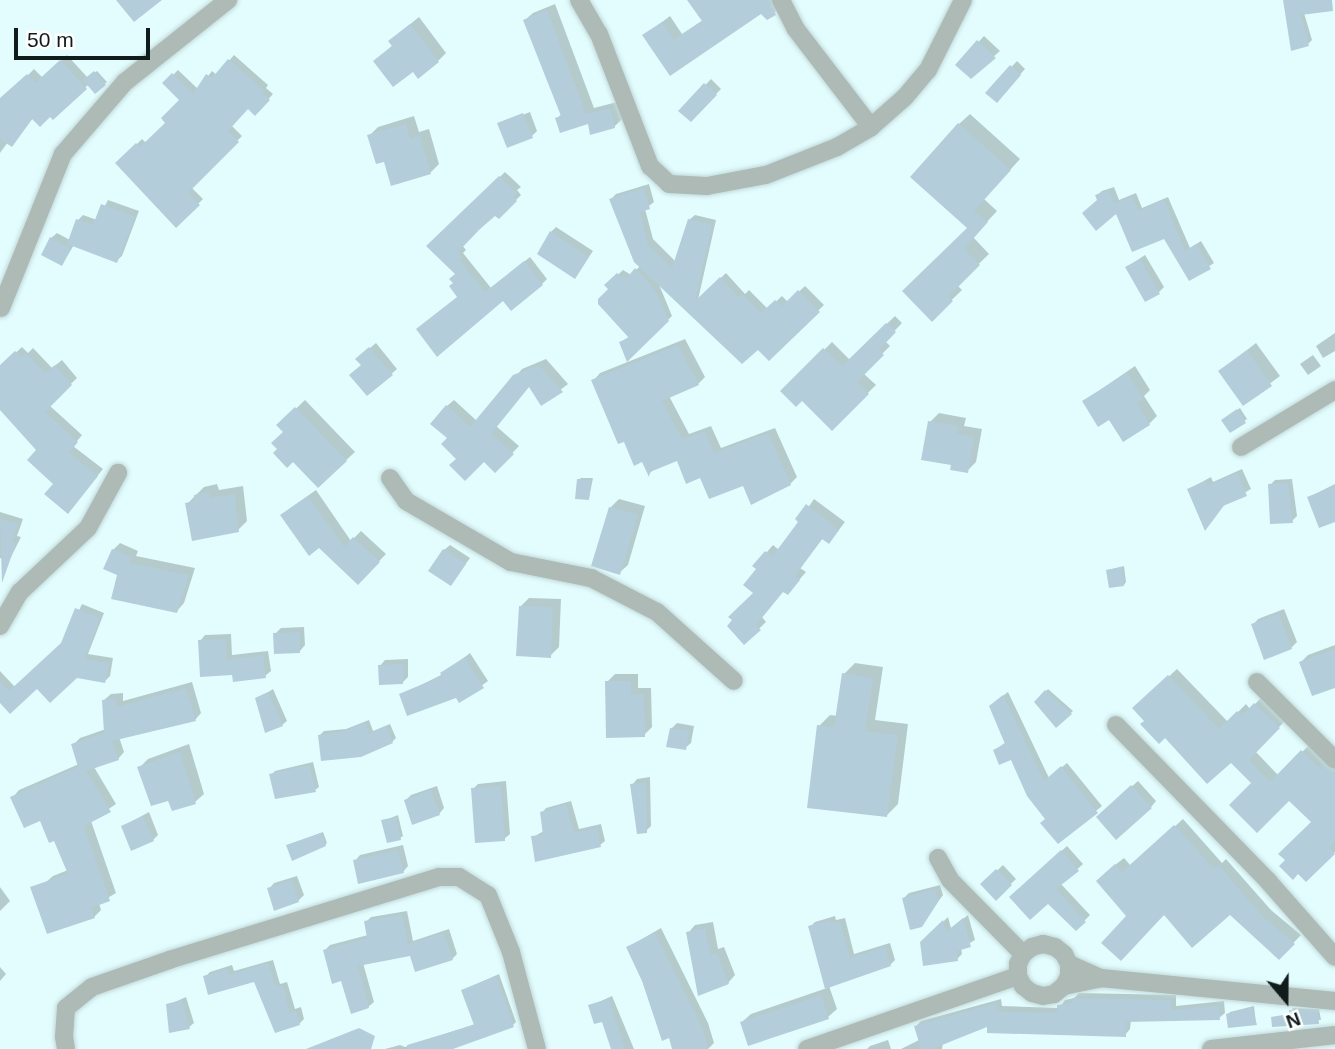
<!DOCTYPE html>
<html>
<head>
<meta charset="utf-8">
<style>
	body { margin:0 }
	#map { position:relative; width:1335px; height:1049px; overflow:hidden; background:#e3fdfe; font-family:Arial,sans-serif }
	div>[style] { position:absolute }
	.shadow>* { inset:0; background:#0003 }
	.building>* { inset:0; background:#b4cdda }
	.roads { filter:drop-shadow(0 0 2px #c1d9da) drop-shadow(0 0 2px #c1d9da) }
	.street>* { height:18px; margin:-9px; padding:0 9px; transform-origin:9px; border-radius:9px; background:#aebab5 }
	span { translate:-50% -50%; white-space:nowrap; text-align:center; line-height:1.15; -webkit-text-stroke:5px #fff; paint-order:stroke }
	.north { position:absolute; left:1251px; top:965px; width:70px; height:70px; -webkit-text-stroke:5px #fff; paint-order:stroke; rotate:160deg; font-size:19px; font-weight:700; line-height:28px; text-align:center; color:#101c1c }
	.north::after { content:''; display:block; margin:auto; width:24px; height:32px; background:#101c1c; clip-path:polygon(50% 0,100% 100%,50% 72%,0 100%) }
	.scale { position:absolute; left:14px; top:28px; width:136px; height:32px; box-sizing:border-box; border:4px solid #101c1c; border-top:0; padding-left:9px; font-size:21px; line-height:24px; white-space:nowrap; color:#101c1c; -webkit-text-stroke:5px #fff; paint-order:stroke }
</style>
</head>
<body>
<div id="map">
	<div class="shadow">
		<i style="clip-path:polygon(689px 0,779px 0,782px 6px,774px 13px,762px 12px,670px 74px,645px 35px,670px 16px,682px 34px,703px 20px)"></i>
		<i style="clip-path:polygon(1285px 0,1322px 0,1304px 13px,1312px 40px,1308px 44px)"></i>
		<i style="clip-path:polygon(555px 4px,594px 108px,617px 102px,622px 119px,614px 127px,557px 118px,562px 114px,525px 20px,533px 13px)"></i>
		<i style="clip-path:polygon(419px 17px,446px 53px,438px 61px,414px 70px,375px 61px,393px 45px,398px 34px)"></i>
		<i style="clip-path:polygon(984px 36px,1000px 51px,971px 76px,958px 64px)"></i>
		<i style="clip-path:polygon(67px 55px,88px 78px,97px 71px,107px 82px,95px 92px,89px 84px,53px 118px,50px 115px,33px 118px,18px 138px,8px 142px,0 153px,0 104px,34px 69px,43px 78px)"></i>
		<i style="clip-path:polygon(234px 55px,268px 85px,266px 88px,273px 94px,255px 114px,248px 107px,231px 125px,242px 136px,191px 187px,203px 199px,176px 226px,118px 163px,142px 139px,146px 143px,168px 123px,182px 100px,165px 83px,178px 70px,198px 89px,212px 71px,217px 75px)"></i>
		<i style="clip-path:polygon(1017px 61px,1025px 69px,1002px 95px,988px 92px)"></i>
		<i style="clip-path:polygon(711px 79px,721px 89px,691px 120px,681px 111px)"></i>
		<i style="clip-path:polygon(530px 112px,537px 131px,532px 136px,499px 124px)"></i>
		<i style="clip-path:polygon(970px 114px,1020px 159px,984px 199px,997px 211px,973px 237px,989px 254px,957px 285px,962px 290px,932px 319px,969px 228px,959px 124px)"></i>
		<i style="clip-path:polygon(414px 116px,419px 132px,429px 129px,439px 164px,431px 172px,393px 184px,385px 159px,369px 136px,378px 127px)"></i>
		<i style="clip-path:polygon(505px 172px,521px 187px,517px 190px,521px 195px,499px 217px,495px 213px,462px 245px,466px 250px,463px 253px,491px 288px,530px 257px,547px 279px,542px 284px,503px 298px,459px 297px,455px 283px,457px 273px,429px 246px)"></i>
		<i style="clip-path:polygon(649px 184px,654px 202px,645px 209px,653px 239px,676px 262px,689px 220px,695px 215px,716px 220px,698px 300px,726px 273px,745px 294px,749px 290px,768px 309px,782px 296px,788px 302px,805px 286px,824px 305px,769px 359px,758px 348px,658px 282px,672px 316px,627px 359px,621px 342px,630px 336px,607px 285px,623px 270px,631px 275px,641px 265px,611px 199px,616px 194px)"></i>
		<i style="clip-path:polygon(1114px 187px,1119px 200px,1136px 193px,1142px 208px,1168px 197px,1190px 248px,1201px 241px,1214px 263px,1189px 279px,1164px 237px,1099px 200px,1097px 195px,1102px 191px)"></i>
		<i style="clip-path:polygon(108px 200px,139px 211px,122px 256px,116px 261px,74px 245px,62px 264px,51px 238px,57px 233px,70px 240px,78px 220px,83px 215px,97px 220px)"></i>
		<i style="clip-path:polygon(556px 227px,593px 251px,575px 277px,551px 232px)"></i>
		<i style="clip-path:polygon(1145px 255px,1164px 287px,1158px 293px,1127px 267px)"></i>
		<i style="clip-path:polygon(895px 316px,902px 323px,885px 341px,890px 346px,863px 373px,876px 385px,832px 428px,802px 398px,783px 391px,832px 342px,850px 360px)"></i>
		<i style="clip-path:polygon(1335px 333px,1335px 351px,1323px 358px,1316px 346px)"></i>
		<i style="clip-path:polygon(685px 339px,705px 377px,698px 384px,669px 396px,689px 434px,711px 426px,721px 448px,775px 428px,797px 477px,790px 484px,701px 476px,678px 458px,655px 468px,649px 474px,643px 460px,625px 440px,594px 380px,600px 373px)"></i>
		<i style="clip-path:polygon(376px 343px,397px 369px,368px 394px,363px 354px)"></i>
		<i style="clip-path:polygon(1256px 343px,1280px 376px,1243px 404px,1220px 371px)"></i>
		<i style="clip-path:polygon(22px 347px,28px 353px,33px 348px,52px 368px,62px 360px,77px 378px,49px 405px,82px 435px,73px 446px,103px 469px,74px 505px,55px 484px,38px 450px,0 407px,0 367px)"></i>
		<i style="clip-path:polygon(1313px 355px,1321px 366px,1308px 375px,1300px 364px)"></i>
		<i style="clip-path:polygon(546px 359px,568px 384px,542px 404px,530px 385px,496px 426px,519px 446px,495px 471px,484px 460px,458px 459px,449px 438px,432px 424px,447px 406px,454px 400px,477px 421px,522px 369px)"></i>
		<i style="clip-path:polygon(1135px 366px,1150px 390px,1144px 396px,1157px 416px,1149px 424px,1110px 418px,1084px 401px)"></i>
		<i style="clip-path:polygon(305px 400px,355px 452px,318px 486px,294px 459px,285px 432px,279px 425px)"></i>
		<i style="clip-path:polygon(1240px 408px,1247px 419px,1231px 430px,1226px 418px)"></i>
		<i style="clip-path:polygon(939px 413px,966px 418px,964px 426px,982px 429px,976px 462px,967px 471px,953px 464px,930px 422px)"></i>
		<i style="clip-path:polygon(1242px 469px,1251px 489px,1225px 504px,1210px 524px,1189px 489px,1211px 477px,1213px 482px)"></i>
		<i style="clip-path:polygon(581px 478px,593px 478px,589px 498px,578px 480px)"></i>
		<i style="clip-path:polygon(1292px 479px,1297px 516px,1292px 521px,1270px 485px,1275px 480px)"></i>
		<i style="clip-path:polygon(217px 484px,219px 490px,243px 486px,247px 521px,238px 530px,187px 504px,204px 487px)"></i>
		<i style="clip-path:polygon(1335px 484px,1335px 520px,1309px 497px)"></i>
		<i style="clip-path:polygon(316px 490px,351px 541px,361px 531px,386px 554px,358px 583px,289px 509px)"></i>
		<i style="clip-path:polygon(619px 499px,645px 506px,628px 565px,619px 573px,593px 565px,611px 507px)"></i>
		<i style="clip-path:polygon(814px 499px,845px 522px,835px 535px,823px 538px,800px 568px,806px 572px,794px 586px,784px 590px,762px 617px,766px 622px,745px 642px,759px 569px,755px 566px,773px 545px,779px 550px)"></i>
		<i style="clip-path:polygon(0 512px,23px 519px,17px 536px,21px 537px,9px 561px,0 558px)"></i>
		<i style="clip-path:polygon(120px 543px,138px 551px,136px 556px,195px 568px,184px 603px,177px 611px,119px 574px,113px 550px)"></i>
		<i style="clip-path:polygon(450px 545px,470px 558px,451px 584px,444px 550px)"></i>
		<i style="clip-path:polygon(1124px 566px,1126px 582px,1124px 585px,1108px 570px)"></i>
		<i style="clip-path:polygon(529px 598px,561px 599px,559px 647px,550px 656px,521px 606px)"></i>
		<i style="clip-path:polygon(82px 604px,104px 613px,88px 654px,113px 658px,110px 676px,105px 681px,76px 676px,0 701px,0 671px,15px 687px,63px 643px)"></i>
		<i style="clip-path:polygon(1284px 609px,1297px 642px,1291px 648px,1253px 625px,1258px 619px)"></i>
		<i style="clip-path:polygon(304px 627px,305px 645px,300px 651px,275px 634px,281px 628px)"></i>
		<i style="clip-path:polygon(231px 634px,232px 655px,268px 651px,271px 671px,265px 676px,234px 673px,200px 641px,205px 635px)"></i>
		<i style="clip-path:polygon(1335px 645px,1335px 686px,1301px 662px,1308px 655px)"></i>
		<i style="clip-path:polygon(470px 653px,488px 681px,460px 701px,457px 696px,401px 695px,443px 674px)"></i>
		<i style="clip-path:polygon(408px 659px,408px 677px,403px 682px,380px 666px,385px 660px)"></i>
		<i style="clip-path:polygon(855px 663px,883px 667px,875px 720px,908px 724px,898px 804px,887px 815px,819px 726px,830px 715px,838px 716px,844px 674px)"></i>
		<i style="clip-path:polygon(1177px 669px,1228px 722px,1246px 704px,1250px 709px,1263px 696px,1287px 719px,1255px 751px,1279px 776px,1310px 744px,1335px 764px,1335px 852px,1306px 880px,1313px 822px,1289px 799px,1253px 783px,1231px 760px,1165px 736px,1135px 708px)"></i>
		<i style="clip-path:polygon(615px 674px,638px 674px,638px 688px,651px 688px,652px 727px,644px 735px,607px 682px)"></i>
		<i style="clip-path:polygon(192px 682px,201px 713px,195px 720px,119px 737px,124px 752px,118px 759px,94px 767px,116px 804px,91px 821px,116px 893px,99px 903px,101px 910px,94px 917px,46px 882px,53px 876px,68px 870px,55px 839px,41px 819px,13px 797px,19px 790px,79px 764px,73px 745px,80px 738px,106px 729px,104px 700px,111px 694px,123px 693px,123px 701px)"></i>
		<i style="clip-path:polygon(273px 689px,287px 721px,282px 725px,257px 699px)"></i>
		<i style="clip-path:polygon(1048px 689px,1073px 711px,1056px 726px,1036px 702px)"></i>
		<i style="clip-path:polygon(1008px 692px,1049px 778px,1067px 763px,1102px 806px,1058px 842px,1011px 757px,995px 750px,1006px 742px,996px 701px)"></i>
		<i style="clip-path:polygon(369px 720px,373px 731px,390px 724px,396px 738px,392px 742px,320px 735px,324px 731px,346px 729px)"></i>
		<i style="clip-path:polygon(677px 723px,694px 726px,691px 743px,685px 748px,671px 729px)"></i>
		<i style="clip-path:polygon(189px 744px,204px 794px,195px 802px,170px 799px,139px 768px,148px 759px)"></i>
		<i style="clip-path:polygon(313px 762px,319px 787px,315px 790px,271px 775px,275px 771px)"></i>
		<i style="clip-path:polygon(650px 777px,651px 826px,646px 831px,632px 785px,637px 779px)"></i>
		<i style="clip-path:polygon(506px 781px,510px 834px,504px 839px,473px 789px,478px 784px)"></i>
		<i style="clip-path:polygon(1138px 781px,1156px 801px,1151px 807px,1103px 812px)"></i>
		<i style="clip-path:polygon(437px 786px,444px 808px,439px 814px,406px 800px,411px 795px)"></i>
		<i style="clip-path:polygon(571px 801px,579px 829px,601px 824px,605px 841px,600px 845px,533px 837px,544px 831px,542px 813px,546px 808px)"></i>
		<i style="clip-path:polygon(149px 812px,158px 835px,153px 840px,123px 826px)"></i>
		<i style="clip-path:polygon(398px 815px,403px 836px,400px 838px,383px 821px)"></i>
		<i style="clip-path:polygon(1183px 819px,1222px 863px,1226px 859px,1271px 910px,1301px 935px,1279px 958px,1230px 912px,1129px 917px,1105px 873px,1124px 858px,1131px 866px)"></i>
		<i style="clip-path:polygon(323px 832px,327px 843px,325px 845px,288px 845px)"></i>
		<i style="clip-path:polygon(403px 845px,408px 866px,403px 872px,355px 861px,360px 855px)"></i>
		<i style="clip-path:polygon(1067px 846px,1083px 864px,1061px 884px,1090px 915px,1076px 929px,1048px 901px,1011px 897px)"></i>
		<i style="clip-path:polygon(1003px 865px,1016px 879px,996px 898px,983px 884px)"></i>
		<i style="clip-path:polygon(297px 876px,304px 895px,298px 901px,269px 889px,274px 883px)"></i>
		<i style="clip-path:polygon(940px 885px,943px 895px,921px 925px,904px 898px,909px 893px)"></i>
		<i style="clip-path:polygon(0 887px,10px 901px,0 911px)"></i>
		<i style="clip-path:polygon(407px 911px,413px 941px,449px 929px,457px 954px,452px 959px,411px 955px,363px 963px,374px 1002px,368px 1007px,343px 979px,325px 950px,330px 945px,368px 935px,366px 922px,371px 917px)"></i>
		<i style="clip-path:polygon(968px 915px,975px 940px,961px 948px,962px 954px,957px 959px,922px 942px,948px 917px,951px 928px)"></i>
		<i style="clip-path:polygon(835px 916px,836px 920px,845px 918px,854px 954px,890px 943px,895px 960px,890px 965px,829px 986px,837px 1009px,828px 1017px,742px 1022px,751px 1014px,827px 988px,810px 927px,815px 922px)"></i>
		<i style="clip-path:polygon(713px 922px,718px 949px,724px 947px,735px 975px,728px 983px,688px 933px,695px 925px)"></i>
		<i style="clip-path:polygon(661px 928px,708px 1023px,714px 1043px,708px 1049px,676px 1049px,628px 947px)"></i>
		<i style="clip-path:polygon(273px 960px,280px 984px,287px 982px,295px 1009px,301px 1007px,304px 1019px,299px 1024px,255px 980px,205px 977px,210px 972px,232px 965px,234px 971px)"></i>
		<i style="clip-path:polygon(0 967px,6px 974px,0 981px)"></i>
		<i style="clip-path:polygon(499px 974px,516px 1022px,513px 1025px,445px 1049px,385px 1049px,400px 1045px,405px 1047px,475px 1024px,463px 990px)"></i>
		<i style="clip-path:polygon(1079px 993px,1176px 995px,1176px 1006px,1224px 1001px,1225px 1013px,1219px 1018px,1131px 1020px,1130px 1029px,1125px 1035px,988px 1024px,943px 1043px,942px 1049px,901px 1049px,921px 1039px,916px 1026px,921px 1021px,1001px 999px,1002px 1006px,1059px 1008px,1065px 1000px,1074px 998px)"></i>
		<i style="clip-path:polygon(612px 996px,634px 1049px,612px 1049px,603px 1020px,590px 1006px)"></i>
		<i style="clip-path:polygon(186px 997px,194px 1023px,189px 1027px,170px 1031px,168px 1005px)"></i>
		<i style="clip-path:polygon(1254px 1006px,1256px 1023px,1228px 1015px,1230px 1012px)"></i>
		<i style="clip-path:polygon(1293px 1008px,1319px 1009px,1321px 1020px,1273px 1018px,1291px 1013px)"></i>
		<i style="clip-path:polygon(888px 1040px,891px 1049px,867px 1049px,870px 1046px)"></i>
	</div>
	<div class="building">
		<i style="clip-path:polygon(116px 0,162px 0,134px 22px)"></i>
		<i style="clip-path:polygon(687px 0,770px 0,776px 15px,767px 20px,761px 14px,670px 76px,642px 35px,662px 22px,674px 40px,702px 21px)"></i>
		<i style="clip-path:polygon(1283px 0,1332px 0,1333px 11px,1301px 15px,1309px 46px,1291px 51px)"></i>
		<i style="clip-path:polygon(547px 10px,586px 114px,610px 108px,615px 128px,590px 135px,588px 124px,560px 133px,555px 118px,561px 116px,523px 20px)"></i>
		<i style="clip-path:polygon(410px 24px,439px 62px,418px 79px,413px 72px,393px 87px,373px 61px,392px 46px,388px 41px)"></i>
		<i style="clip-path:polygon(977px 40px,996px 58px,971px 79px,955px 65px)"></i>
		<i style="clip-path:polygon(228px 59px,265px 91px,263px 94px,270px 100px,255px 116px,248px 109px,228px 131px,239px 142px,188px 193px,200px 205px,176px 228px,115px 163px,136px 143px,140px 147px,165px 123px,161px 118px,179px 100px,162px 83px,172px 73px,193px 94px,206px 74px,212px 78px)"></i>
		<i style="clip-path:polygon(60px 60px,87px 89px,53px 120px,50px 117px,40px 127px,32px 119px,12px 147px,0 139px,0 98px,27px 74px,35px 83px)"></i>
		<i style="clip-path:polygon(1010px 65px,1021px 75px,997px 103px,985px 93px)"></i>
		<i style="clip-path:polygon(94px 71px,106px 85px,95px 94px,83px 80px)"></i>
		<i style="clip-path:polygon(704px 83px,717px 95px,691px 122px,678px 111px)"></i>
		<i style="clip-path:polygon(523px 113px,533px 138px,507px 148px,497px 123px)"></i>
		<i style="clip-path:polygon(958px 123px,1011px 170px,974px 211px,988px 222px,964px 249px,980px 265px,948px 297px,953px 301px,932px 322px,902px 291px,967px 228px,910px 177px)"></i>
		<i style="clip-path:polygon(406px 124px,410px 139px,420px 136px,431px 174px,391px 186px,384px 162px,376px 164px,367px 135px)"></i>
		<i style="clip-path:polygon(499px 176px,517px 193px,513px 197px,517px 201px,499px 219px,495px 216px,480px 229px,458px 252px,462px 256px,459px 259px,485px 292px,524px 261px,543px 285px,511px 311px,503px 301px,437px 357px,416px 329px,457px 297px,449px 286px,453px 283px,449px 279px,455px 274px,426px 246px)"></i>
		<i style="clip-path:polygon(644px 188px,650px 209px,640px 212px,648px 245px,672px 268px,688px 219px,712px 225px,695px 301px,720px 277px,739px 298px,742px 294px,761px 313px,775px 300px,782px 306px,798px 290px,820px 312px,769px 361px,758px 350px,742px 364px,634px 262px,609px 199px)"></i>
		<i style="clip-path:polygon(1109px 190px,1114px 203px,1132px 197px,1138px 211px,1164px 200px,1185px 251px,1196px 244px,1211px 269px,1189px 281px,1164px 239px,1132px 252px,1116px 214px,1096px 231px,1082px 213px,1097px 200px,1095px 195px)"></i>
		<i style="clip-path:polygon(101px 204px,135px 217px,117px 263px,67px 244px,76px 219px,93px 225px)"></i>
		<i style="clip-path:polygon(550px 231px,589px 257px,575px 279px,537px 254px)"></i>
		<i style="clip-path:polygon(50px 237px,71px 249px,62px 266px,41px 255px)"></i>
		<i style="clip-path:polygon(1140px 259px,1160px 294px,1145px 302px,1125px 267px)"></i>
		<i style="clip-path:polygon(635px 268px,655px 290px,669px 321px,627px 362px,619px 342px,629px 338px,598px 304px,598px 299px,608px 289px,604px 285px,617px 273px,626px 279px)"></i>
		<i style="clip-path:polygon(886px 323px,896px 332px,879px 350px,884px 355px,857px 382px,869px 394px,832px 431px,802px 401px,796px 407px,780px 391px,823px 348px,842px 366px)"></i>
		<i style="clip-path:polygon(678px 345px,699px 385px,662px 401px,682px 439px,705px 431px,714px 453px,768px 433px,791px 485px,751px 505px,743px 486px,709px 499px,700px 478px,686px 484px,677px 461px,650px 472px,649px 477px,642px 462px,634px 466px,624px 442px,618px 444px,591px 380px)"></i>
		<i style="clip-path:polygon(369px 347px,393px 375px,367px 396px,349px 375px,361px 365px,355px 359px)"></i>
		<i style="clip-path:polygon(1247px 350px,1272px 386px,1243px 406px,1218px 371px)"></i>
		<i style="clip-path:polygon(15px 351px,21px 357px,26px 353px,45px 373px,55px 365px,72px 385px,45px 412px,78px 442px,69px 453px,98px 476px,68px 514px,44px 494px,53px 484px,27px 460px,36px 450px,0 410px,0 365px)"></i>
		<i style="clip-path:polygon(539px 365px,563px 392px,541px 406px,529px 387px,491px 434px,514px 454px,495px 473px,484px 462px,465px 481px,449px 465px,456px 459px,441px 444px,447px 438px,430px 424px,446px 405px,470px 427px,513px 375px)"></i>
		<i style="clip-path:polygon(1127px 373px,1143px 399px,1137px 403px,1150px 425px,1123px 442px,1109px 420px,1098px 427px,1082px 401px)"></i>
		<i style="clip-path:polygon(295px 407px,347px 461px,318px 488px,293px 462px,287px 468px,273px 453px,277px 449px,271px 443px,283px 432px,276px 425px)"></i>
		<i style="clip-path:polygon(1237px 409px,1246px 423px,1230px 433px,1221px 420px)"></i>
		<i style="clip-path:polygon(928px 421px,958px 426px,957px 434px,974px 437px,968px 473px,950px 470px,951px 465px,921px 460px)"></i>
		<i style="clip-path:polygon(1237px 473px,1247px 496px,1223px 506px,1205px 531px,1187px 489px,1205px 481px,1207px 486px)"></i>
		<i style="clip-path:polygon(577px 479px,591px 480px,589px 500px,575px 499px)"></i>
		<i style="clip-path:polygon(1288px 483px,1293px 523px,1270px 524px,1268px 484px)"></i>
		<i style="clip-path:polygon(1335px 486px,1335px 522px,1319px 528px,1307px 497px)"></i>
		<i style="clip-path:polygon(209px 492px,210px 498px,235px 494px,239px 532px,192px 541px,185px 503px,195px 501px,194px 495px)"></i>
		<i style="clip-path:polygon(308px 496px,344px 547px,353px 537px,380px 562px,358px 585px,319px 548px,309px 556px,280px 515px)"></i>
		<i style="clip-path:polygon(806px 504px,839px 530px,829px 544px,822px 539px,795px 576px,800px 580px,788px 595px,783px 592px,756px 625px,761px 630px,744px 645px,727px 626px,732px 620px,728px 617px,753px 593px,743px 585px,756px 569px,752px 566px,765px 551px,772px 557px,798px 522px,795px 519px)"></i>
		<i style="clip-path:polygon(609px 507px,638px 514px,620px 575px,591px 566px)"></i>
		<i style="clip-path:polygon(0 519px,19px 524px,12px 541px,16px 543px,2px 583px)"></i>
		<i style="clip-path:polygon(112px 549px,132px 558px,130px 563px,189px 575px,177px 613px,111px 599px,117px 575px,103px 569px)"></i>
		<i style="clip-path:polygon(443px 549px,466px 564px,451px 586px,428px 571px)"></i>
		<i style="clip-path:polygon(1122px 567px,1124px 586px,1109px 588px,1106px 570px)"></i>
		<i style="clip-path:polygon(519px 606px,553px 607px,551px 658px,516px 656px)"></i>
		<i style="clip-path:polygon(75px 608px,100px 618px,85px 659px,109px 663px,105px 683px,77px 678px,50px 703px,37px 689px,10px 714px,0 703px,0 681px,9px 691px,61px 643px)"></i>
		<i style="clip-path:polygon(1279px 614px,1292px 649px,1264px 660px,1251px 624px)"></i>
		<i style="clip-path:polygon(300px 632px,300px 653px,274px 654px,273px 633px)"></i>
		<i style="clip-path:polygon(226px 639px,227px 660px,263px 655px,266px 678px,233px 682px,232px 675px,200px 677px,198px 640px)"></i>
		<i style="clip-path:polygon(1335px 649px,1335px 688px,1312px 696px,1299px 662px)"></i>
		<i style="clip-path:polygon(465px 657px,484px 688px,459px 703px,456px 698px,407px 716px,399px 694px,442px 676px,440px 673px)"></i>
		<i style="clip-path:polygon(403px 664px,403px 684px,379px 685px,378px 665px)"></i>
		<i style="clip-path:polygon(842px 673px,873px 678px,865px 731px,898px 735px,887px 817px,807px 808px,817px 725px,834px 727px)"></i>
		<i style="clip-path:polygon(1168px 675px,1219px 729px,1237px 711px,1242px 716px,1254px 703px,1280px 728px,1249px 760px,1270px 782px,1301px 750px,1320px 768px,1323px 764px,1335px 771px,1335px 841px,1329px 848px,1335px 854px,1306px 882px,1298px 874px,1293px 880px,1279px 866px,1285px 860px,1278px 854px,1311px 822px,1289px 801px,1257px 833px,1229px 805px,1251px 783px,1231px 763px,1207px 784px,1165px 738px,1159px 744px,1140px 724px,1144px 721px,1132px 708px)"></i>
		<i style="clip-path:polygon(605px 681px,631px 681px,631px 695px,644px 694px,645px 737px,606px 738px)"></i>
		<i style="clip-path:polygon(186px 688px,196px 721px,112px 741px,119px 760px,86px 771px,111px 812px,84px 826px,110px 901px,91px 908px,95px 918px,47px 934px,30px 887px,68px 874px,54px 841px,49px 843px,40px 821px,24px 828px,10px 797px,78px 767px,71px 744px,104px 733px,102px 700px,116px 699px,117px 707px)"></i>
		<i style="clip-path:polygon(1045px 690px,1072px 714px,1056px 728px,1034px 702px)"></i>
		<i style="clip-path:polygon(268px 692px,283px 726px,265px 733px,255px 698px)"></i>
		<i style="clip-path:polygon(1003px 695px,1044px 781px,1061px 766px,1098px 813px,1058px 844px,1040px 823px,1045px 819px,1027px 796px,1011px 760px,999px 765px,993px 750px,1005px 744px,989px 706px)"></i>
		<i style="clip-path:polygon(365px 723px,369px 734px,386px 726px,393px 743px,361px 757px,321px 761px,318px 735px,341px 732px)"></i>
		<i style="clip-path:polygon(670px 728px,689px 731px,686px 750px,666px 747px)"></i>
		<i style="clip-path:polygon(180px 752px,196px 804px,172px 811px,168px 801px,151px 806px,137px 767px)"></i>
		<i style="clip-path:polygon(309px 765px,316px 792px,275px 799px,269px 774px)"></i>
		<i style="clip-path:polygon(646px 782px,647px 833px,637px 834px,630px 784px)"></i>
		<i style="clip-path:polygon(1131px 785px,1152px 808px,1116px 840px,1096px 817px)"></i>
		<i style="clip-path:polygon(501px 786px,505px 841px,475px 843px,471px 788px)"></i>
		<i style="clip-path:polygon(431px 790px,440px 815px,412px 825px,404px 800px)"></i>
		<i style="clip-path:polygon(566px 804px,574px 833px,597px 828px,601px 847px,535px 862px,531px 836px,543px 835px,540px 812px)"></i>
		<i style="clip-path:polygon(143px 816px,154px 841px,131px 851px,121px 826px)"></i>
		<i style="clip-path:polygon(396px 817px,401px 840px,387px 843px,381px 820px)"></i>
		<i style="clip-path:polygon(1174px 825px,1214px 869px,1218px 865px,1263px 917px,1295px 944px,1279px 960px,1230px 915px,1192px 948px,1164px 915px,1121px 961px,1101px 943px,1126px 916px,1096px 881px,1115px 864px,1122px 872px)"></i>
		<i style="clip-path:polygon(321px 833px,326px 846px,292px 861px,286px 845px)"></i>
		<i style="clip-path:polygon(398px 850px,404px 873px,358px 884px,353px 860px)"></i>
		<i style="clip-path:polygon(1061px 850px,1079px 871px,1056px 889px,1086px 922px,1076px 931px,1048px 904px,1030px 920px,1009px 897px)"></i>
		<i style="clip-path:polygon(996px 869px,1012px 885px,996px 901px,980px 884px)"></i>
		<i style="clip-path:polygon(292px 880px,299px 902px,274px 911px,267px 888px)"></i>
		<i style="clip-path:polygon(935px 889px,938px 902px,922px 927px,910px 930px,902px 898px)"></i>
		<i style="clip-path:polygon(402px 915px,408px 944px,444px 933px,453px 960px,415px 972px,410px 956px,358px 966px,369px 1008px,351px 1014px,341px 981px,332px 984px,323px 950px,367px 938px,364px 921px)"></i>
		<i style="clip-path:polygon(963px 918px,971px 947px,957px 951px,958px 961px,923px 966px,920px 942px,943px 920px,946px 932px)"></i>
		<i style="clip-path:polygon(830px 920px,832px 924px,840px 922px,850px 958px,885px 947px,891px 966px,825px 989px,808px 926px)"></i>
		<i style="clip-path:polygon(705px 928px,711px 955px,717px 953px,729px 984px,698px 996px,686px 932px)"></i>
		<i style="clip-path:polygon(655px 933px,703px 1029px,708px 1049px,672px 1049px,669px 1038px,662px 1041px,642px 981px,626px 947px)"></i>
		<i style="clip-path:polygon(268px 963px,276px 987px,283px 986px,290px 1013px,296px 1011px,300px 1025px,275px 1033px,254px 982px,208px 995px,203px 976px,227px 969px,229px 975px)"></i>
		<i style="clip-path:polygon(496px 976px,514px 1027px,453px 1049px,408px 1049px,407px 1045px,474px 1025px,461px 990px)"></i>
		<i style="clip-path:polygon(821px 995px,829px 1019px,748px 1046px,740px 1022px)"></i>
		<i style="clip-path:polygon(1072px 998px,1171px 1000px,1171px 1010px,1219px 1006px,1220px 1020px,1126px 1022px,1126px 1037px,987px 1033px,987px 1027px,932px 1049px,921px 1049px,914px 1026px,996px 1003px,997px 1011px,1057px 1013px,1057px 1005px,1072px 1003px)"></i>
		<i style="clip-path:polygon(608px 999px,610px 1002px,625px 1049px,611px 1049px,602px 1022px,594px 1024px,588px 1005px)"></i>
		<i style="clip-path:polygon(182px 1000px,190px 1029px,169px 1033px,166px 1004px)"></i>
		<i style="clip-path:polygon(1252px 1007px,1257px 1025px,1228px 1028px,1226px 1014px)"></i>
		<i style="clip-path:polygon(1289px 1010px,1318px 1011px,1319px 1024px,1272px 1027px,1271px 1017px,1289px 1014px)"></i>
		<i style="clip-path:polygon(359px 1028px,375px 1036px,371px 1049px,306px 1049px)"></i>
	</div>
	<div class="roads">
		<div class="street">
			<i style="left:579px;top:0;width:39px;rotate:60deg"></i>
			<i style="left:599px;top:34px;width:142px;rotate:68.9deg"></i>
			<i style="left:650px;top:166px;width:26px;rotate:43deg"></i>
			<i style="left:669px;top:184px;width:38px;rotate:3deg"></i>
			<i style="left:707px;top:186px;width:60px;rotate:-10.6deg"></i>
			<i style="left:766px;top:175px;width:76px;rotate:-21.5deg"></i>
			<i style="left:837px;top:147px;width:39px;rotate:-30deg"></i>
			<i style="left:871px;top:127px;width:45px;rotate:-41.4deg"></i>
			<i style="left:905px;top:97px;width:35px;rotate:-50deg"></i>
			<i style="left:928px;top:70px;width:78px;rotate:-63.4deg"></i>
			<i style="left:781px;top:0;width:31px;rotate:63deg"></i>
			<i style="left:795px;top:28px;width:125px;rotate:52.5deg"></i>
			<i style="left:1px;top:308px;width:166px;rotate:-68.1deg"></i>
			<i style="left:63px;top:154px;width:95px;rotate:-49.3deg"></i>
			<i style="left:125px;top:82px;width:132px;rotate:-38.5deg"></i>
			<i style="left:1241px;top:447px;width:110px;rotate:-31.2deg"></i>
			<i style="left:390px;top:478px;width:28px;rotate:55deg"></i>
			<i style="left:406px;top:501px;width:121px;rotate:30.2deg"></i>
			<i style="left:511px;top:562px;width:82px;rotate:11.3deg"></i>
			<i style="left:591px;top:578px;width:74px;rotate:27.3deg"></i>
			<i style="left:657px;top:612px;width:103px;rotate:41.9deg"></i>
			<i style="left:0;top:626px;width:39px;rotate:-60deg"></i>
			<i style="left:20px;top:592px;width:93px;rotate:-43.3deg"></i>
			<i style="left:88px;top:528px;width:63px;rotate:-61.4deg"></i>
			<i style="left:1257px;top:682px;width:110px;rotate:45deg"></i>
			<i style="left:1116px;top:725px;width:218px;rotate:45.7deg"></i>
			<i style="left:1268px;top:881px;width:101px;rotate:48.6deg"></i>
			<i style="left:938px;top:858px;width:25px;rotate:61deg"></i>
			<i style="left:950px;top:880px;width:104px;rotate:45.4deg"></i>
			<i style="left:1069px;top:964px;width:35px;rotate:24deg"></i>
			<i style="left:1101px;top:978px;width:235px;rotate:5.6deg"></i>
			<i style="left:1064px;top:986px;width:11px;rotate:-63deg"></i>
			<i style="left:1069px;top:976px;width:12px;rotate:-90deg"></i>
			<i style="left:1069px;top:964px;width:11px;rotate:-117deg"></i>
			<i style="left:1064px;top:954px;width:11px;rotate:-142deg"></i>
			<i style="left:1055px;top:947px;width:12px;rotate:-166deg"></i>
			<i style="left:1043px;top:944px;width:11px;rotate:165deg"></i>
			<i style="left:1032px;top:947px;width:11px;rotate:142deg"></i>
			<i style="left:1023px;top:954px;width:11px;rotate:117deg"></i>
			<i style="left:1018px;top:964px;width:12px;rotate:90deg"></i>
			<i style="left:1018px;top:976px;width:11px;rotate:63deg"></i>
			<i style="left:1023px;top:986px;width:11px;rotate:38deg"></i>
			<i style="left:1032px;top:993px;width:11px;rotate:15deg"></i>
			<i style="left:1043px;top:996px;width:11px;rotate:-10deg"></i>
			<i style="left:1054px;top:994px;width:13px;rotate:-39deg"></i>
			<i style="left:1064px;top:986px;width:38px;rotate:-12deg"></i>
			<i style="left:66px;top:1049px;width:12px;rotate:-99deg"></i>
			<i style="left:64px;top:1037px;width:29px;rotate:-86deg"></i>
			<i style="left:66px;top:1008px;width:33px;rotate:-39deg"></i>
			<i style="left:92px;top:987px;width:82px;rotate:-19.3deg"></i>
			<i style="left:169px;top:960px;width:282px;rotate:-17.1deg"></i>
			<i style="left:439px;top:877px;width:20px"></i>
			<i style="left:459px;top:877px;width:34px;rotate:32deg"></i>
			<i style="left:488px;top:895px;width:61px;rotate:68deg"></i>
			<i style="left:511px;top:952px;width:100px;rotate:75deg"></i>
			<i style="left:807px;top:1049px;width:223px;rotate:-19.1deg"></i>
			<i style="left:1211px;top:1049px;width:125px;rotate:-6.4deg"></i>
		</div>
	</div>
	<div class="north">N</div>
	<div class="scale">50 m</div>
</div>
</body>
</html>
